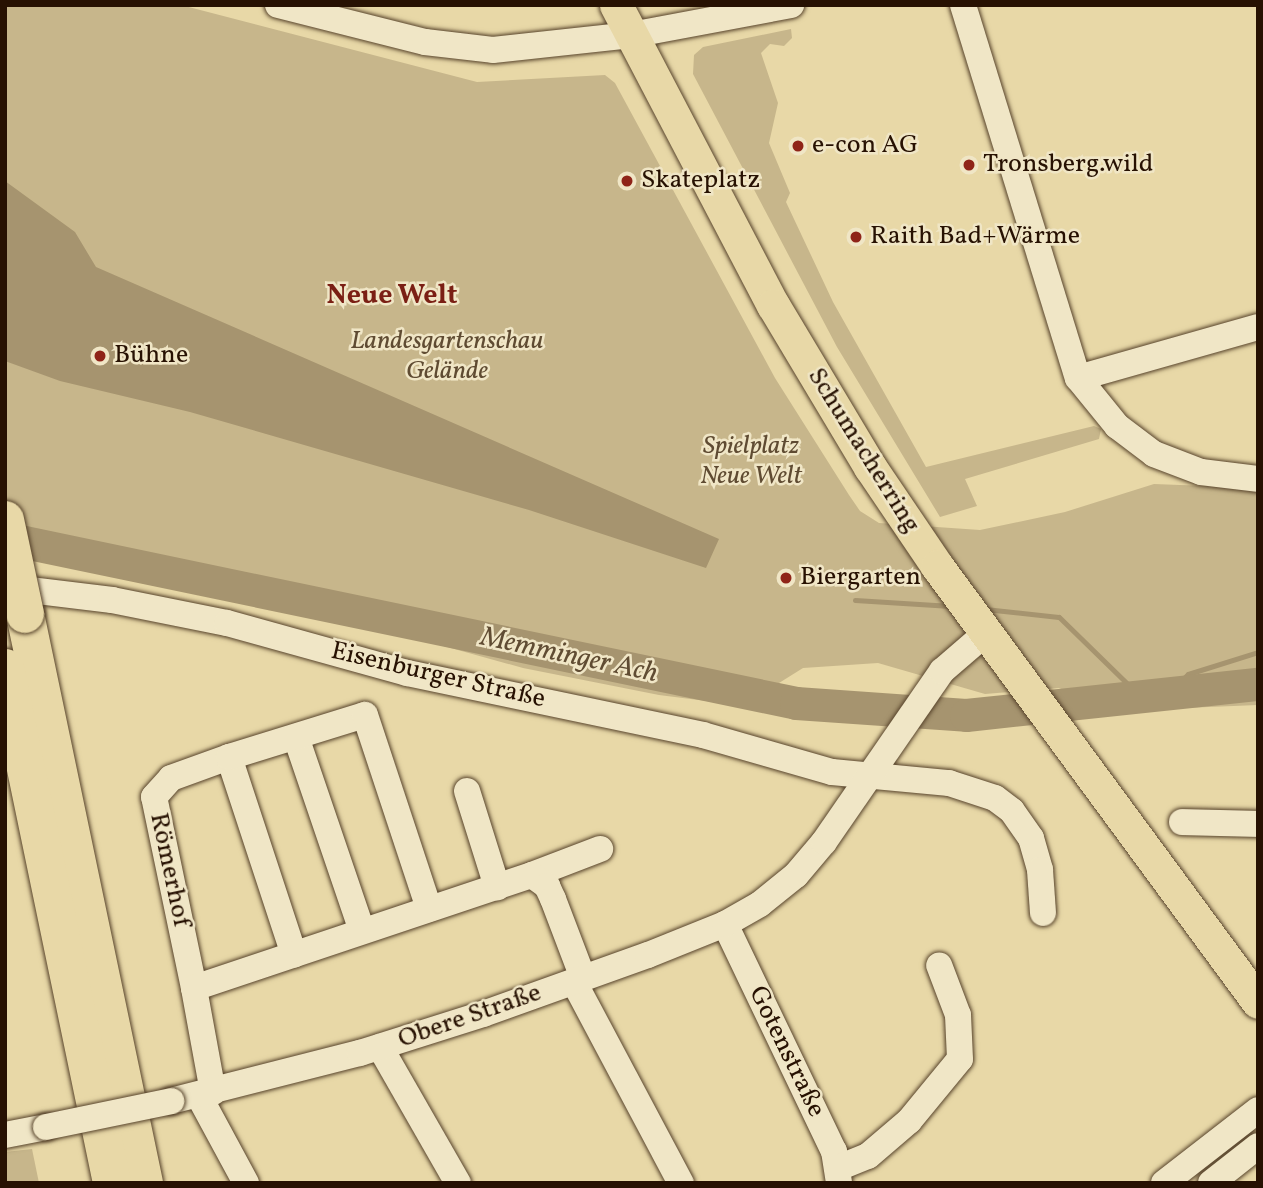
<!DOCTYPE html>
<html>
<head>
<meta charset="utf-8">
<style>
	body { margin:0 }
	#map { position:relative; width:1263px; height:1188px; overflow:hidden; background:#e8d8a7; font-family:Vollkorn,serif }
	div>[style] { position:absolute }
	.green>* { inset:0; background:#c7b68b }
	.water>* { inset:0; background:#a6946f }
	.stream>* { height:5px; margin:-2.5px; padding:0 2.5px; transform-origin:2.5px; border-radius:2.5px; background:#a6946f }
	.river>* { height:33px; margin:-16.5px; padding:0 16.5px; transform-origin:16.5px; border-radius:16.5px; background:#a6946f }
	.roads { filter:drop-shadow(0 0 2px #57432b) drop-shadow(0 0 2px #57432b) }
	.minor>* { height:26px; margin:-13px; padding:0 13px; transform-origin:13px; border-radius:13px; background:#f0e6c6 }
	.major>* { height:33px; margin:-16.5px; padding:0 16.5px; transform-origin:16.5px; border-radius:16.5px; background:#e8d8a7 }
	.highway>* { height:38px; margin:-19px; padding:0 19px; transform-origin:19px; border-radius:19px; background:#e8d8a7 }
	.bridges { filter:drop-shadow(0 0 2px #57432b) drop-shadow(0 0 2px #57432b) }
	.minor-bridge>* { height:26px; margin:-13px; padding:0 13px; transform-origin:13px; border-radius:13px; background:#f0e6c6 }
	.highway-bridge>* { height:38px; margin:-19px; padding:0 19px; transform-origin:19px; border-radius:19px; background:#e8d8a7 }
	.dots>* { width:19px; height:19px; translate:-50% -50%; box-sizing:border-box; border:4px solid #f0e6c6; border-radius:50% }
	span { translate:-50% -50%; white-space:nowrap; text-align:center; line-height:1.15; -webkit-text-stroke:5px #f0e6c6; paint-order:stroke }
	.poi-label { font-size:26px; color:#271102 }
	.left { translate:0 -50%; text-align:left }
	.park-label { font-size:26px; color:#5f4b32; font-style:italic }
	.street-label { font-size:26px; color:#271102 }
	.neighbourhood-label { font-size:28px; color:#7a1f14; font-weight:700 }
	.water-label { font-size:28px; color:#604c33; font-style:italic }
	.frame { position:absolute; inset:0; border:7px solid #271102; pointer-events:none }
</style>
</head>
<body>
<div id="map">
	<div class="green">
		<i style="clip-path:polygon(5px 5px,181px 5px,477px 82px,605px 75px,615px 83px,775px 378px,849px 495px,860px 511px,879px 523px,980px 530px,1065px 512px,1154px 484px,1258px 488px,1258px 705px,1110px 711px,1059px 688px,985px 694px,878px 663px,803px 668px,771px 688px,730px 704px,659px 695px,523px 668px,138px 561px,5px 548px)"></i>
		<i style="clip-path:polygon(791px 29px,792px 38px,784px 46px,770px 44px,761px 53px,778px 103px,769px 143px,790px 193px,786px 202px,833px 302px,926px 467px,1094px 426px,1101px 429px,1099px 439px,965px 479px,977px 506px,940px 517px,837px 347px,693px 74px,694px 55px,703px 47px)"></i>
		<i style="clip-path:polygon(32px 1149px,39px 1183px,5px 1183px,5px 1152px)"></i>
	</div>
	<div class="water">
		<i style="clip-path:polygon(5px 181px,75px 232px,96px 267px,719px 539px,706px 568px,529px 510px,190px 412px,60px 381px,5px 361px)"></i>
	</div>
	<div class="stream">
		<i style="left:855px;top:600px;width:96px;rotate:3.6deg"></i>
		<i style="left:985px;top:609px;width:74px;rotate:6.2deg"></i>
		<i style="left:1059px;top:617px;width:112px;rotate:44.3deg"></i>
		<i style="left:1170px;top:692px;width:25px;rotate:-45deg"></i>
		<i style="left:1188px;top:674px;width:73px;rotate:-17.4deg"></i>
	</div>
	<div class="river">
		<i style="left:5px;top:538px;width:808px;rotate:11.78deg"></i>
		<i style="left:796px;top:703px;width:170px;rotate:4deg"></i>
		<i style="left:966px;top:715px;width:294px;rotate:-6.1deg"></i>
	</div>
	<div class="roads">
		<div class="minor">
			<i style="left:278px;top:5px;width:152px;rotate:14.1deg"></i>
			<i style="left:425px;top:42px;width:68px;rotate:6.7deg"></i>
			<i style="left:493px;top:50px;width:139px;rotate:-6.2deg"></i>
			<i style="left:631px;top:35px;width:163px;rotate:-10.6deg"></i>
			<i style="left:963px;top:5px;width:390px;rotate:72.9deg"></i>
			<i style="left:1078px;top:378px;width:62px;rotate:50.9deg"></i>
			<i style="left:1117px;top:426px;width:46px;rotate:37.1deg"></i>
			<i style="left:1154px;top:454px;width:50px;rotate:21deg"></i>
			<i style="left:1201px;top:472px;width:57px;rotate:7deg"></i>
			<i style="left:1078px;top:378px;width:187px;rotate:-15.8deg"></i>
			<i style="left:5px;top:587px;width:108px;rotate:6.9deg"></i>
			<i style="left:112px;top:600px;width:117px;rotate:11.3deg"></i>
			<i style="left:227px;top:623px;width:187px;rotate:15.5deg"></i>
			<i style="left:407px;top:673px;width:302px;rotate:11.8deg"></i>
			<i style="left:703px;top:735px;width:134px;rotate:16deg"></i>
			<i style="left:832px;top:772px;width:118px;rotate:5.4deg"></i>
			<i style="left:949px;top:783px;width:48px;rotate:18.1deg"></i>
			<i style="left:995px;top:798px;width:21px;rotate:37deg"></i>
			<i style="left:1012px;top:811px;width:33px;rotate:55deg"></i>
			<i style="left:1031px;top:838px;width:33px;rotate:74deg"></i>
			<i style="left:1040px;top:870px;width:43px;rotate:86deg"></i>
			<i style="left:296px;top:737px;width:205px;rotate:71.2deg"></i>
			<i style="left:229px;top:757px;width:208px;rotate:71.8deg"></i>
			<i style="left:467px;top:791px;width:101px;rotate:72.6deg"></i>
			<i style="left:1182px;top:822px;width:76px;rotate:1.5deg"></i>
			<i style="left:532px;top:875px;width:73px;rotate:-20.9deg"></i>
			<i style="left:725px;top:924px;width:252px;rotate:64.4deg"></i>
			<i style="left:834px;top:1151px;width:32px;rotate:81deg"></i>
			<i style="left:574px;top:982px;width:228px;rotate:62deg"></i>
			<i style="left:194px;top:988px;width:195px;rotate:-101.8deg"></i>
			<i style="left:154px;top:797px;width:25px;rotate:-48deg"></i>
			<i style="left:171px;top:778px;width:62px;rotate:-19.9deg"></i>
			<i style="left:229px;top:757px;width:142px;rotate:-17.2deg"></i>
			<i style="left:365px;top:715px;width:204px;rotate:71.7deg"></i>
			<i style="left:380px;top:1047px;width:157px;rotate:60.2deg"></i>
			<i style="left:213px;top:1092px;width:106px;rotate:-100.4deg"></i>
			<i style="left:194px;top:988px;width:356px;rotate:-18.5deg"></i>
			<i style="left:532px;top:875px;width:19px;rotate:36deg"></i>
			<i style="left:547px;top:886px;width:14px;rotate:65deg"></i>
			<i style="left:553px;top:899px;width:85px;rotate:69.2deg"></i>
			<i style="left:199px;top:1096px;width:99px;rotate:61.6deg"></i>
			<i style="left:171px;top:1101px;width:195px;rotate:-14.3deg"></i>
			<i style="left:360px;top:1053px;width:129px;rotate:-17.6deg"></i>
			<i style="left:483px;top:1014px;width:175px;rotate:-19.7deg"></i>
			<i style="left:648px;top:955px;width:83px;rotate:-21.9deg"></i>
			<i style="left:725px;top:924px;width:40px;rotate:-29.7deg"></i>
			<i style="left:760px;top:904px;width:46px;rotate:-38.9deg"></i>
			<i style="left:796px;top:875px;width:43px;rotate:-49.7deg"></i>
			<i style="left:824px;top:842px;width:208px;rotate:-55.4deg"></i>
			<i style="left:942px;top:671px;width:58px;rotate:-40.8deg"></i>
			<i style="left:5px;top:1135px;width:42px;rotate:-11deg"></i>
			<i style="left:838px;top:1168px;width:32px;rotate:-22deg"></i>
			<i style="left:868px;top:1156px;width:54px;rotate:-40.5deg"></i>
			<i style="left:909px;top:1121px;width:80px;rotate:-50.6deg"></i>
			<i style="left:960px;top:1059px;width:44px;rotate:-92.6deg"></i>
			<i style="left:958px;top:1015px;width:53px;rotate:-110.8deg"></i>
			<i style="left:1164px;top:1183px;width:119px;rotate:-37.8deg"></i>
			<i style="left:1211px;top:1183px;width:60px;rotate:-38.2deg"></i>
		</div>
		<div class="major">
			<i style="left:616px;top:5px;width:339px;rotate:62.4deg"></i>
			<i style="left:773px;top:305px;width:189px;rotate:59.1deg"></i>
			<i style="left:870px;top:467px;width:120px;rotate:55.9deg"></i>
			<i style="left:937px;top:566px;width:541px;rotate:53.64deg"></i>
		</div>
		<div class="highway">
			<i style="left:25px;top:614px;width:581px;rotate:78.19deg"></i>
			<i style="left:5px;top:668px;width:526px;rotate:78.26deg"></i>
		</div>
	</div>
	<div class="bridges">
		<div class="minor-bridge">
			<i style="left:46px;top:1127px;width:128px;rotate:-11.7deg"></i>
		</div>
		<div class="highway-bridge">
			<i style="left:5px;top:520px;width:96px;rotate:78deg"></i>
		</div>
	</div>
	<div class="dots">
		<i style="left:798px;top:146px;background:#8f2418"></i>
		<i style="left:969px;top:165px;background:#8f2418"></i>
		<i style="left:627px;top:181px;background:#8f2418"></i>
		<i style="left:856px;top:237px;background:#8f2418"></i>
		<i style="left:100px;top:356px;background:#8f2418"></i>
		<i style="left:786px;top:578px;background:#8f2418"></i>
	</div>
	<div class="poi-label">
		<span class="left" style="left:812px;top:146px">e-con AG</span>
		<span class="left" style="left:983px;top:165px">Tronsberg.wild</span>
		<span class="left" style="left:641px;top:181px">Skateplatz</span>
		<span class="left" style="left:870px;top:237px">Raith Bad+Wärme</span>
		<span class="left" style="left:114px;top:356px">Bühne</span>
		<span class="left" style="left:800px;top:578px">Biergarten</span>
	</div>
	<div class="park-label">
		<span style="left:447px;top:357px">Landesgartenschau<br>Gelände</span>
		<span style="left:751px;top:462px">Spielplatz<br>Neue Welt</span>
	</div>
	<div class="street-label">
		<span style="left:863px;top:451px;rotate:58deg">Schumacherring</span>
		<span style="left:438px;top:676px;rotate:13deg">Eisenburger Straße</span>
		<span style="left:169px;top:870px;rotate:78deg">Römerhof</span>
		<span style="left:470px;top:1017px;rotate:-19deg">Obere Straße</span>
		<span style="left:786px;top:1052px;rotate:64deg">Gotenstraße</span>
	</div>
	<div class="neighbourhood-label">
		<span style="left:392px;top:296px">Neue Welt</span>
	</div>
	<div class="water-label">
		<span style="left:569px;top:656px;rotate:12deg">Memminger Ach</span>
	</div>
	<div class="frame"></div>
</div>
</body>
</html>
